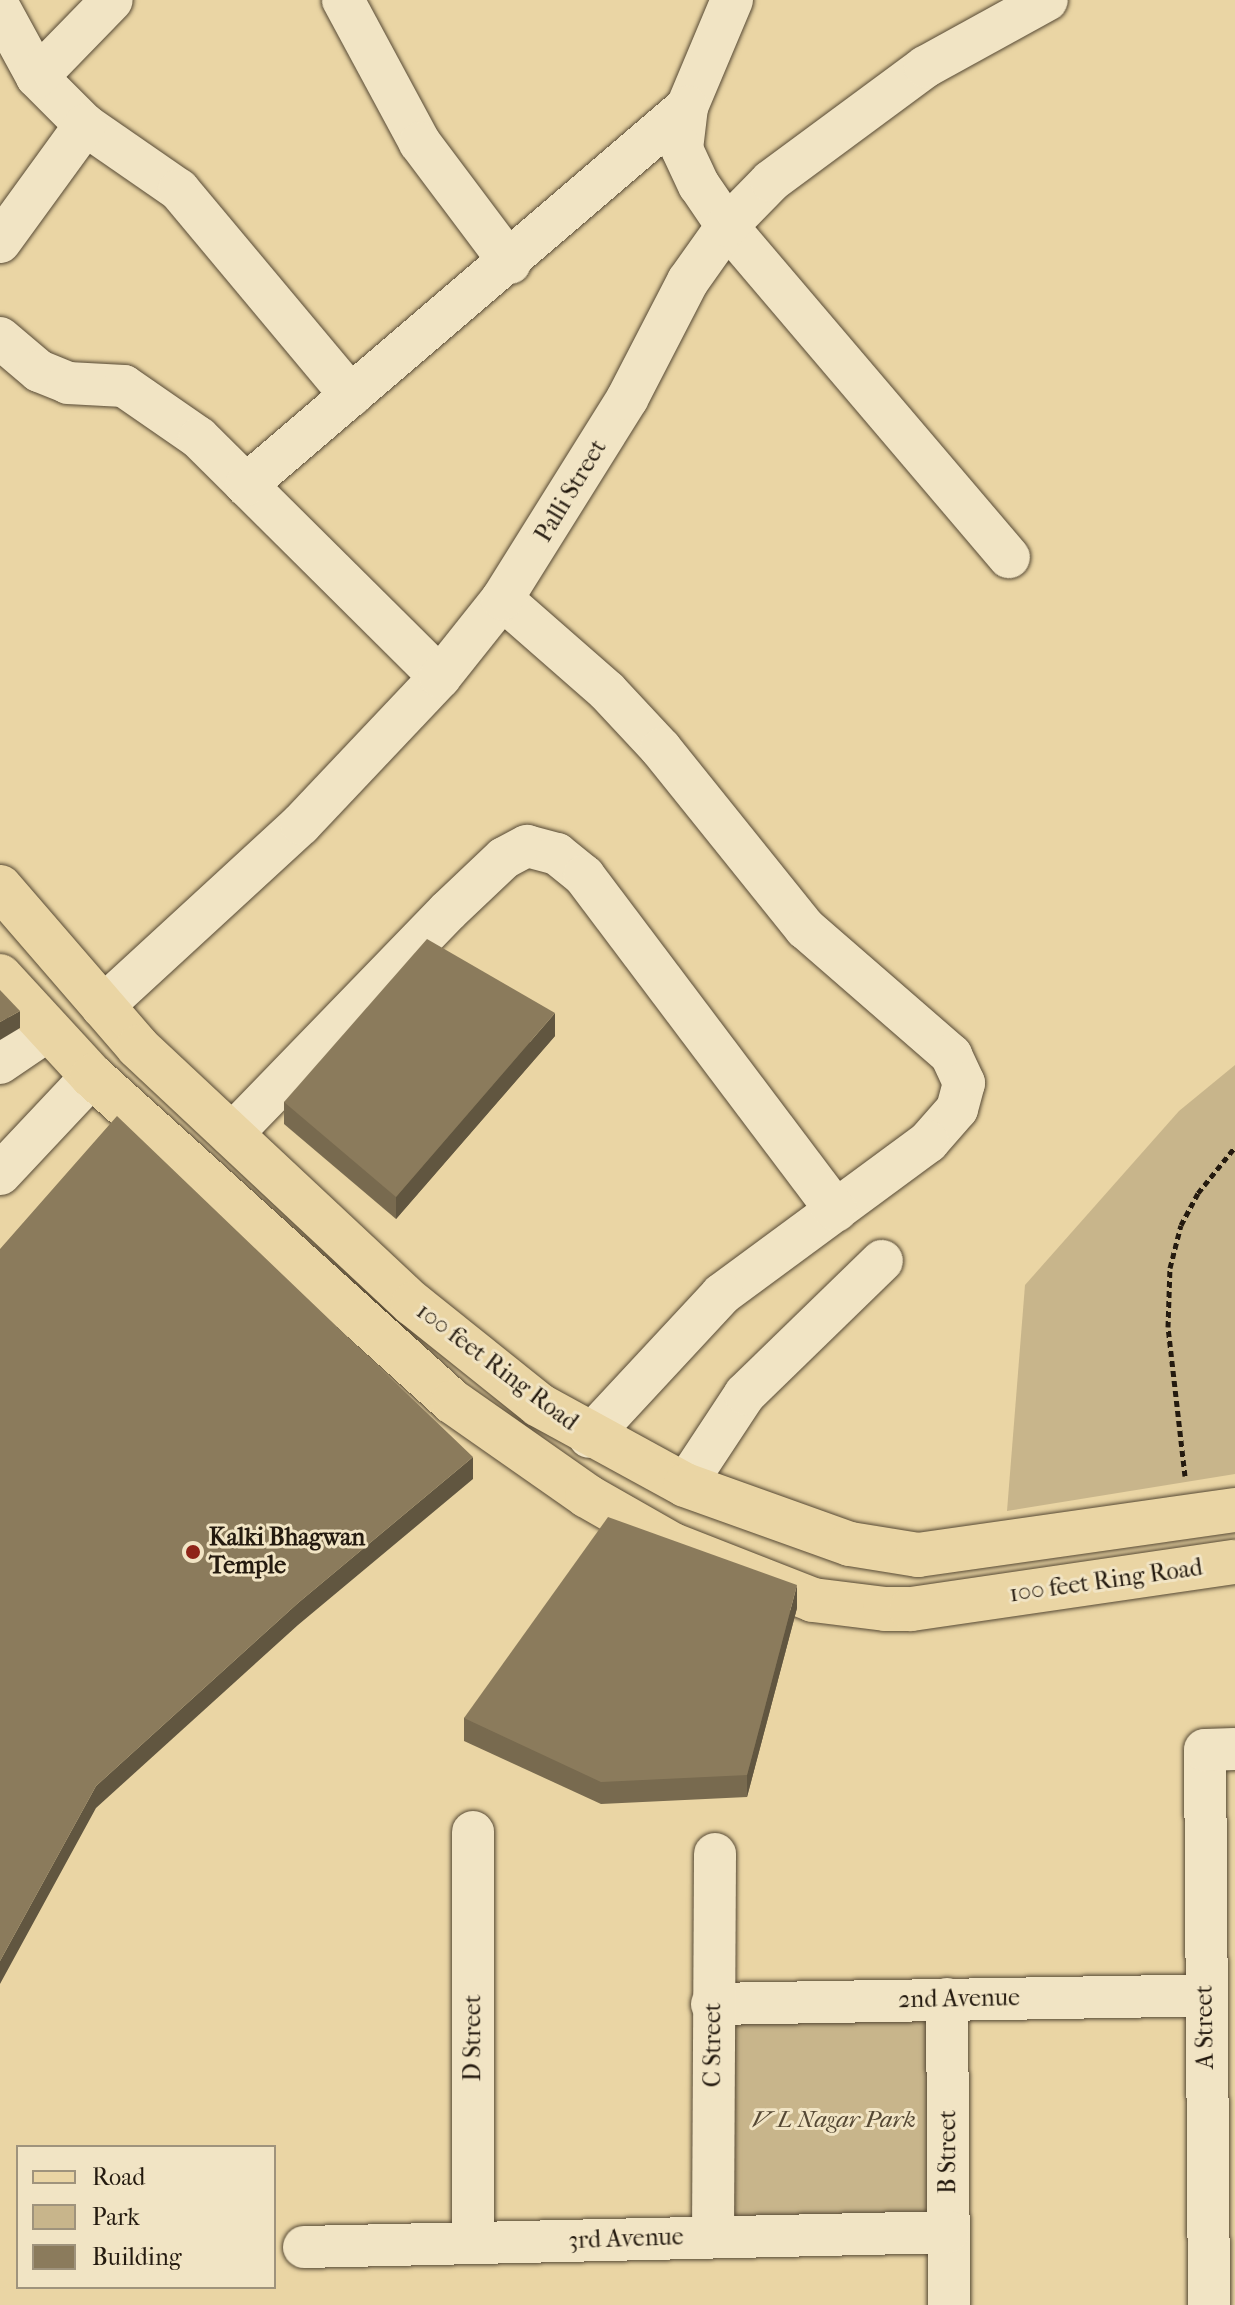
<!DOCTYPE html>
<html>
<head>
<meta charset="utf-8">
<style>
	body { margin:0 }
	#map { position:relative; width:1235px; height:2305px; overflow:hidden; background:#ead5a4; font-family:"IM FELL French Canon",serif }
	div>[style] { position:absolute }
	.green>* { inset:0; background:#c8b58b }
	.path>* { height:5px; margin-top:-2.5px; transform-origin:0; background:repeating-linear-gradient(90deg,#241a0f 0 6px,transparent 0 10px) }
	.roads { filter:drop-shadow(0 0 2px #564934) drop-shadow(0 0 2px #564934) }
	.street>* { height:42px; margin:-21px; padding:0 21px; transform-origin:21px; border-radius:21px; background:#f1e4c4 }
	.primary>* { height:44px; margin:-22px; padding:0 22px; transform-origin:22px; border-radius:22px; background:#ead5a4 }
	.wall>* { inset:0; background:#786a4f }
	.shaded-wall>* { inset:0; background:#615640 }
	.building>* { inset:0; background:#8b7b5c }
	.dots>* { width:22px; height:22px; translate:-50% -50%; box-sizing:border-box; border:4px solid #f1e4c4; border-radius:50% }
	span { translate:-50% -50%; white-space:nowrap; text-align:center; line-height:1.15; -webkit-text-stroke:6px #f1e4c4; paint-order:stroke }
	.street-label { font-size:24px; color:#241a0f }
	.poi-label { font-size:24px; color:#241a0f; font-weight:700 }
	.left { translate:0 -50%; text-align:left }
	.park-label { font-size:24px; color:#554834; font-style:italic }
	.legend { position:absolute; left:16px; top:2145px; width:260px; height:144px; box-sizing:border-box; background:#f1e4c4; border:2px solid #9f937c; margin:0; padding:10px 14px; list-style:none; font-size:24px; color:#241a0f }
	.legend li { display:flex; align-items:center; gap:16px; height:40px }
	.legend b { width:40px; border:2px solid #9f937c }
</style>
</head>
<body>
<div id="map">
	<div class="green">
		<i style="clip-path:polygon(1235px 1065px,1235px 1474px,1007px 1511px,1025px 1285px,1179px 1111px)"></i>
		<i style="clip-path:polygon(733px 2020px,936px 2021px,935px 2220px,732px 2221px)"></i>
	</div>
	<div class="path">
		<i style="left:1185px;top:1476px;width:150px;rotate:-96.5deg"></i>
		<i style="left:1168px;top:1327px;width:59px;rotate:-88.1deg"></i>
		<i style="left:1170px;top:1268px;width:44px;rotate:-75.7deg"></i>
		<i style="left:1181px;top:1225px;width:36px;rotate:-62deg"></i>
		<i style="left:1198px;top:1193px;width:59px;rotate:-51.2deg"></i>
	</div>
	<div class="roads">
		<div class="street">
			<i style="left:343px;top:0;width:162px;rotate:61.7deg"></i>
			<i style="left:420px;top:143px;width:150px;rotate:53.1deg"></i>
			<i style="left:732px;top:0;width:116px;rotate:112.8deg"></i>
			<i style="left:687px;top:107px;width:42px;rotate:96.8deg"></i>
			<i style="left:682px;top:149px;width:40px;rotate:65deg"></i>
			<i style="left:699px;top:185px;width:50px;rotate:55.7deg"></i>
			<i style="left:727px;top:226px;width:435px;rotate:49.6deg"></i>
			<i style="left:0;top:9px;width:77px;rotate:61.4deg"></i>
			<i style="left:37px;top:77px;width:68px;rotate:45deg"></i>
			<i style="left:85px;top:125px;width:114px;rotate:34.7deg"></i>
			<i style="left:179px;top:190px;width:268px;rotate:50.1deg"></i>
			<i style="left:37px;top:77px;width:107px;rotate:-45.8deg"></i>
			<i style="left:0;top:242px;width:145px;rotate:-54deg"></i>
			<i style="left:0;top:338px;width:51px;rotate:40.2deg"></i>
			<i style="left:39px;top:371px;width:31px;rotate:22deg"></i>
			<i style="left:68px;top:383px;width:56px;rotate:3.1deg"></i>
			<i style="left:124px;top:386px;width:91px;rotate:34.7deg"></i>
			<i style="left:199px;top:438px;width:339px;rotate:44.8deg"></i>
			<i style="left:246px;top:485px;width:581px;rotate:-40.6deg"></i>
			<i style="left:502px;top:599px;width:140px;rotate:41.2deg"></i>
			<i style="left:607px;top:691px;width:79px;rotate:47deg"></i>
			<i style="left:661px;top:749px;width:230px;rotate:51.2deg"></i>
			<i style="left:805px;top:928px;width:194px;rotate:41deg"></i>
			<i style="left:951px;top:1055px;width:31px;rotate:65deg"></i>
			<i style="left:964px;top:1083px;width:27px;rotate:105deg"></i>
			<i style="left:957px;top:1109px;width:44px;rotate:131.3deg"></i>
			<i style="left:928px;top:1142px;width:256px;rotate:143.6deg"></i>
			<i style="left:722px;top:1294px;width:195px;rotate:132.9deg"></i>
			<i style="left:102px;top:1007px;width:270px;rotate:-42.6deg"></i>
			<i style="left:301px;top:824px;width:202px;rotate:-46.6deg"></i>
			<i style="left:440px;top:677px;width:100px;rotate:-51.5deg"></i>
			<i style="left:502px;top:599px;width:236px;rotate:-58deg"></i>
			<i style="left:627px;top:399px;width:133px;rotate:-62.7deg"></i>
			<i style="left:688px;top:281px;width:67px;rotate:-54.7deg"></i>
			<i style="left:727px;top:226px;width:63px;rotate:-45.6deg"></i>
			<i style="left:771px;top:181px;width:192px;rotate:-36.5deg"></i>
			<i style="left:925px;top:67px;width:139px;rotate:-28.8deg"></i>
			<i style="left:0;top:1063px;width:57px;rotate:-34.2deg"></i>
			<i style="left:231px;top:1135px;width:312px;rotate:-45.9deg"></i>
			<i style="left:448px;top:911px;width:77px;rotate:-43.4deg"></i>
			<i style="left:504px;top:858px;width:26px;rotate:-28deg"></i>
			<i style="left:527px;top:846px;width:31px;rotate:15deg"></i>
			<i style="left:557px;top:854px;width:35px;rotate:39deg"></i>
			<i style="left:584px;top:876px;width:419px;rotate:53deg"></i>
			<i style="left:0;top:1174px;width:134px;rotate:-46.8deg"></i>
			<i style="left:685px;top:1485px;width:109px;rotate:-56.6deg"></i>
			<i style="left:745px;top:1394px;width:191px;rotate:-44.2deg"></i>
			<i style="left:947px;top:1999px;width:306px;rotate:89.6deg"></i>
			<i style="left:712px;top:2004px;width:493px;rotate:-1deg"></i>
			<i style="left:713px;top:2237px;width:383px;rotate:-89.7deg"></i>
			<i style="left:473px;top:2243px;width:411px;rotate:-90deg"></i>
			<i style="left:304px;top:2247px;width:644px;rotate:-1.33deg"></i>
			<i style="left:1209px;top:2305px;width:555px;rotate:-90.41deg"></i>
			<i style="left:1205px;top:1750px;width:30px;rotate:-2deg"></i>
		</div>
		<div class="primary">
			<i style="left:0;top:887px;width:211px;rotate:49.2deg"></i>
			<i style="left:138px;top:1047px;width:376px;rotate:43.1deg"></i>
			<i style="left:413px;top:1304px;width:161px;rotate:38.7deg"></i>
			<i style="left:539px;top:1405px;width:166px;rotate:28.7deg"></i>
			<i style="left:685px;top:1485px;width:175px;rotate:19.7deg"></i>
			<i style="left:850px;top:1544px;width:69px;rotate:9.2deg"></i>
			<i style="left:918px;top:1555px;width:320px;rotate:-8.1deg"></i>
			<i style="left:0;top:976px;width:136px;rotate:47.4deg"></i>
			<i style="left:92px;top:1076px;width:486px;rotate:42.1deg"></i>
			<i style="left:453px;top:1402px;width:164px;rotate:35deg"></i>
			<i style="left:587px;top:1496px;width:99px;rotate:29.7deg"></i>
			<i style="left:673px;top:1545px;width:150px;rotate:21.4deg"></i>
			<i style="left:813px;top:1600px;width:73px;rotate:7.1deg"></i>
			<i style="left:885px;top:1609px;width:26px"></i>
			<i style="left:911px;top:1609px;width:327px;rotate:-8.3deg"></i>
		</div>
	</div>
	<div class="wall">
		<i style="clip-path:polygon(555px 1036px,396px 1219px,284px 1124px,284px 1102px)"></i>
		<i style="clip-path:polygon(797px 1608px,747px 1797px,601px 1804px,464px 1741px,464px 1718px)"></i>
	</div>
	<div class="shaded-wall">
		<i style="clip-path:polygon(20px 1011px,20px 1028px,0 1040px,0 1022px)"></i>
		<i style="clip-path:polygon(555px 1013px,555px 1036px,396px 1219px,396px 1197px)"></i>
		<i style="clip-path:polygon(473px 1457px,473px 1479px,298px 1625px,96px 1808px,0 1984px,0 1961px,96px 1786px,298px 1603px)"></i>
		<i style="clip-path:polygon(797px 1585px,797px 1608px,747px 1797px,747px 1775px)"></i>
	</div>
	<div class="building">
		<i style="clip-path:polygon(427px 939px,555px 1013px,396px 1197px,284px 1102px)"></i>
		<i style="clip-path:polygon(0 990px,20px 1011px,0 1022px)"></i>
		<i style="clip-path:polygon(117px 1116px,473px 1457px,298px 1603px,96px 1786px,0 1961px,0 1249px)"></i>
		<i style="clip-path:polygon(608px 1517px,797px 1585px,747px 1775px,601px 1782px,464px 1718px)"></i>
	</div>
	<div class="dots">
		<i style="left:193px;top:1552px;background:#8f2418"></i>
	</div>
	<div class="street-label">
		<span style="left:571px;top:491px;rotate:-59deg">Palli Street</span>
		<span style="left:497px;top:1367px;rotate:37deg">100 feet Ring Road</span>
		<span style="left:1106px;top:1581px;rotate:-8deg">100 feet Ring Road</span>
		<span style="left:959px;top:1999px;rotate:-1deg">2nd Avenue</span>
		<span style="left:1205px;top:2027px;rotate:-91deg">A Street</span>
		<span style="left:473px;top:2038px;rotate:-90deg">D Street</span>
		<span style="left:713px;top:2045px;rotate:-90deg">C Street</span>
		<span style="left:948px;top:2152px;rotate:-90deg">B Street</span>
		<span style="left:626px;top:2239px;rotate:-2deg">3rd Avenue</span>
	</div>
	<div class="poi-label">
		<span class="left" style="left:209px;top:1552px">Kalki Bhagwan<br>Temple</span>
	</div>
	<div class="park-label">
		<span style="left:834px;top:2120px">V L Nagar Park</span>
	</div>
	<ul class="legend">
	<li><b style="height:10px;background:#ead5a4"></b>Road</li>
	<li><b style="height:22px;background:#c8b58b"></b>Park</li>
	<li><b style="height:22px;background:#8b7b5c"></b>Building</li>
	</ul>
</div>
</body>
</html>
